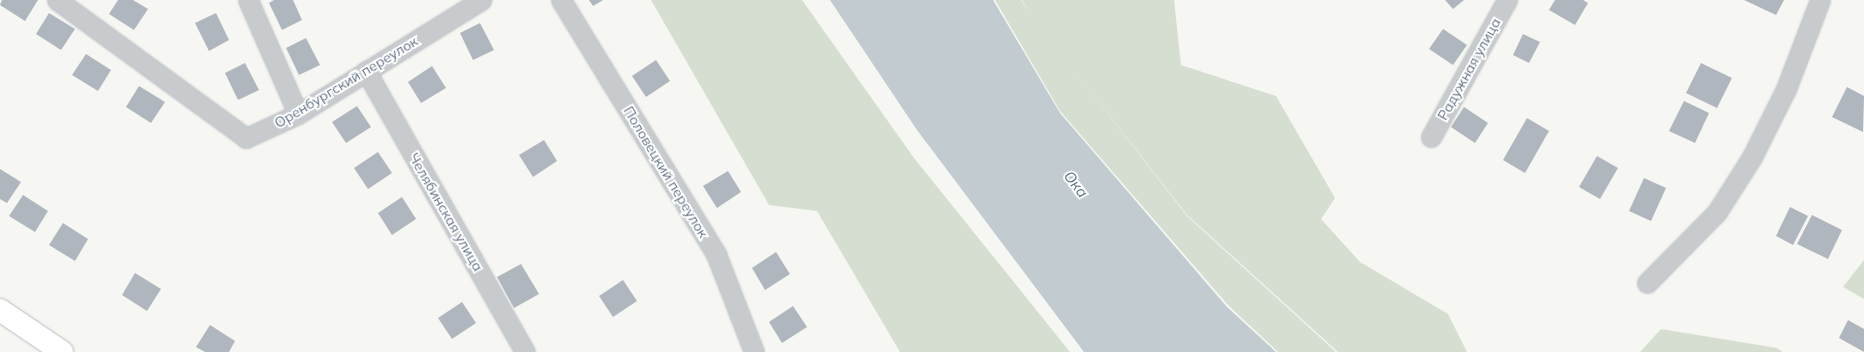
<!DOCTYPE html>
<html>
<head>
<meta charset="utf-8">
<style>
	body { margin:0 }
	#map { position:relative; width:1864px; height:352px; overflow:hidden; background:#f6f6f2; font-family:Mulish,sans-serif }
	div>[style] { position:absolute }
	.green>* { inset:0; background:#d6ded2 }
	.water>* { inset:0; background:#c1cbd0 }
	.building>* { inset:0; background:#afb6bd }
	.roads { filter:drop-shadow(0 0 1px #b9bec3) drop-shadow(0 0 1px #b9bec3) }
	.street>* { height:19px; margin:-9.5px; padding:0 9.5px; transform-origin:9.5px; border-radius:9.5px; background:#c8cbce }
	.secondary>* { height:22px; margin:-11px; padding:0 11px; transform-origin:11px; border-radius:11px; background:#fff }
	span { translate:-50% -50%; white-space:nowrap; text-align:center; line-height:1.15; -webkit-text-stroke:4px #fff; paint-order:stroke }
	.street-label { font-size:14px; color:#627386 }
	.water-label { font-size:15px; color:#5e7583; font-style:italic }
</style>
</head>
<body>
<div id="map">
	<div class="green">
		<i style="clip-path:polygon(651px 0,802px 0,914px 158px,1070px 352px,900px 352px,817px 211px,769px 205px)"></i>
		<i style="clip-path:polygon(995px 0,1021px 0,1029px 11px,1022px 0,1174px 0,1181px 65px,1276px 96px,1335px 198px,1321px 219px,1360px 262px,1448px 314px,1467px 352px,1338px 352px,1187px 215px,1068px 62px,1187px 216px,1336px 352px,1278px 352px,1228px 305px,1060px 111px)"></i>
		<i style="clip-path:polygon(1864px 260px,1864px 299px,1843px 287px)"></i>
		<i style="clip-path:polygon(1661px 329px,1777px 348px,1783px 352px,1640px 352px)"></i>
	</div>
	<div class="water">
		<i style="clip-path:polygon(830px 0,993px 0,1060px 113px,1227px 307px,1276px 352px,1084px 352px,917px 130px)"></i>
	</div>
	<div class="building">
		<i style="clip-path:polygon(2px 0,38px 0,25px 21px,0 5px)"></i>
		<i style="clip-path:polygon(118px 0,133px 0,148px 9px,134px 30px,109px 14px)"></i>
		<i style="clip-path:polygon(274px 0,293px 0,302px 20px,282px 30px,269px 3px)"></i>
		<i style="clip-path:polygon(589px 0,603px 0,593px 6px)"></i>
		<i style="clip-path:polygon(1445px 0,1464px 0,1453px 9px)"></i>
		<i style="clip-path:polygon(1555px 0,1583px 0,1588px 3px,1575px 25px,1549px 10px)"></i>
		<i style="clip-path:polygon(1744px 0,1784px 0,1776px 15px)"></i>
		<i style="clip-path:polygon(49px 13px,75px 29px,61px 50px,36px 34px)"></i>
		<i style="clip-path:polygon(216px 13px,229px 40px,209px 51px,195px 23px)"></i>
		<i style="clip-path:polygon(480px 23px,494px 50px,473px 60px,460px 33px)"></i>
		<i style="clip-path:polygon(1443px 29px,1467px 45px,1453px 65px,1429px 49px)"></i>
		<i style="clip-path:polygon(1523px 34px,1540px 42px,1529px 63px,1513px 55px)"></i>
		<i style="clip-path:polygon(306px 38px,320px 65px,299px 75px,286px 48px)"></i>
		<i style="clip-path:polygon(86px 54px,111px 70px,98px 91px,72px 75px)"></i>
		<i style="clip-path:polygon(656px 60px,670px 81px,646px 97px,632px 76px)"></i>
		<i style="clip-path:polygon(245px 63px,259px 90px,238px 100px,225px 73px)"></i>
		<i style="clip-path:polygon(1701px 63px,1732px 78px,1717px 108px,1686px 93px)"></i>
		<i style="clip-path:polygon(432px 66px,446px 88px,421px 103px,408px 82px)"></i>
		<i style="clip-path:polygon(139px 86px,165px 102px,151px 123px,126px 107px)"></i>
		<i style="clip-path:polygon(1847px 87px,1864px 96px,1863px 132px,1832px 117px)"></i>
		<i style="clip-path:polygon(1684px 101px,1709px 113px,1695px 143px,1669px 131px)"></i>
		<i style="clip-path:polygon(357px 106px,371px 127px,346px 143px,332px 122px)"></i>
		<i style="clip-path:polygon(1464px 107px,1488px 123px,1475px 143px,1451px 127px)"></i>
		<i style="clip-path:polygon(1527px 118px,1549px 131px,1525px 173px,1503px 160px)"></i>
		<i style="clip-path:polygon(544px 140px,557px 161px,533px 177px,519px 155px)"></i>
		<i style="clip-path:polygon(378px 152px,392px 173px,368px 189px,354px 168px)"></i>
		<i style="clip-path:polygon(1597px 156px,1618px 168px,1600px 199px,1579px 187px)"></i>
		<i style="clip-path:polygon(0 169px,21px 182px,7px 203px,0 199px)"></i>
		<i style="clip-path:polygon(728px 171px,741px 192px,717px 208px,703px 186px)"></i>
		<i style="clip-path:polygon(1644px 178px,1666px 188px,1651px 221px,1629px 211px)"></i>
		<i style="clip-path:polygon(23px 195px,48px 211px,35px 232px,9px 216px)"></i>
		<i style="clip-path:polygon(402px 197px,416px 219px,392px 235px,378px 213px)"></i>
		<i style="clip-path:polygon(1790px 207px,1808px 216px,1793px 245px,1776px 236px)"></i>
		<i style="clip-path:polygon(1812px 215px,1842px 230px,1828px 259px,1797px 244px)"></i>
		<i style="clip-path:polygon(63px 223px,88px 239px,75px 261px,49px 245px)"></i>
		<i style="clip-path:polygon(776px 252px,790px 274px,765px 290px,752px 268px)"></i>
		<i style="clip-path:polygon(521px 264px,539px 294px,514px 308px,497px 277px)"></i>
		<i style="clip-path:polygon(135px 273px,161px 289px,147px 311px,122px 295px)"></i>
		<i style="clip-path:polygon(623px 280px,637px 301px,613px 317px,599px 296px)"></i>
		<i style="clip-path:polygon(462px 302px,476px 323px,452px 339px,438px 318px)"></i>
		<i style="clip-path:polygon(793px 306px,807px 327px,782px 343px,769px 322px)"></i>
		<i style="clip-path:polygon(1848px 320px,1864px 329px,1864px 352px,1839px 338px)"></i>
		<i style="clip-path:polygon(210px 325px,235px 341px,229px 352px,205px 352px,196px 347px)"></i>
	</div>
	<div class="roads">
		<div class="street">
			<i style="left:57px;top:0;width:234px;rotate:36.1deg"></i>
			<i style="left:246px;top:138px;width:57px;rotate:-24.8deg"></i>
			<i style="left:298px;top:114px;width:216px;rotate:-31.9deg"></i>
			<i style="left:248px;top:0;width:124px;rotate:66.3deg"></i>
			<i style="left:561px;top:0;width:298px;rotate:58.6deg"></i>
			<i style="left:716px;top:254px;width:105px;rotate:68.8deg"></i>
			<i style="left:366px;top:71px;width:323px;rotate:60.5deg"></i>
			<i style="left:1431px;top:137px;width:157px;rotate:-61deg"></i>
			<i style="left:1647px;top:283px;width:100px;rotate:-45.4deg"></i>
			<i style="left:1717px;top:212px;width:65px;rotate:-57.5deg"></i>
			<i style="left:1752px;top:157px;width:76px;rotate:-63.4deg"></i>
			<i style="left:1786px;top:89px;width:95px;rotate:-69.1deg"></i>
		</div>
		<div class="secondary">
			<i style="left:0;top:310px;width:75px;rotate:34.1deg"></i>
		</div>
	</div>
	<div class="street-label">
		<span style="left:1469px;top:69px;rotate:-61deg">Радужная улица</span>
		<span style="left:346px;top:82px;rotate:-31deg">Оренбургский переулок</span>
		<span style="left:666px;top:172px;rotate:59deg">Половецкий переулок</span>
		<span style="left:446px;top:212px;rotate:60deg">Челябинская улица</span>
	</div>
	<div class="water-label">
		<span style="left:1076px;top:184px;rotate:52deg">Ока</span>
	</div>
</div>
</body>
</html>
